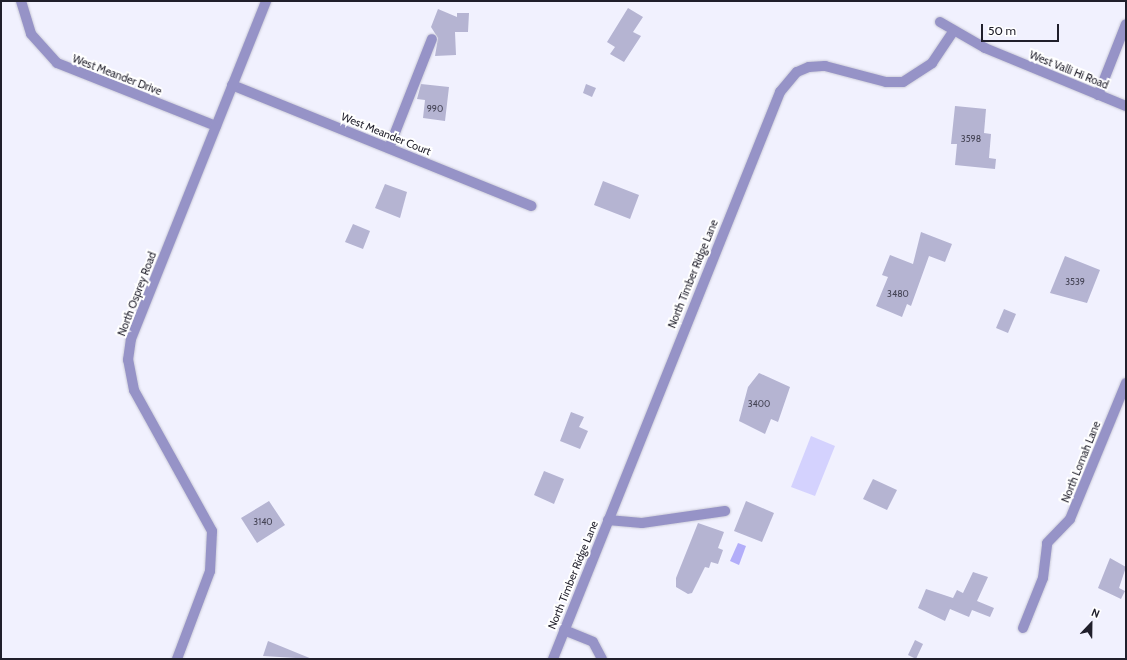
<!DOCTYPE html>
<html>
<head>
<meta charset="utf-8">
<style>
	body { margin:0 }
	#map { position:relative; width:1127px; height:660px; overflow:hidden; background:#f1f1fe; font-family:Cabin,sans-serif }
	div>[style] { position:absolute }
	.green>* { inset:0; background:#d4d2fe }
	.water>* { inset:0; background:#b2adf9 }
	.building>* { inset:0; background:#b5b4d2 }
	.roads { filter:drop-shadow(0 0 1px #cbcbd8) drop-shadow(0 0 1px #cbcbd8) }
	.minor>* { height:10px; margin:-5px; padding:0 5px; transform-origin:5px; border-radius:5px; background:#9693c7 }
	span { translate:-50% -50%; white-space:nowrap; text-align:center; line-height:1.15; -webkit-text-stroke:4px #fff; paint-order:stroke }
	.number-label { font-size:9px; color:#454455 }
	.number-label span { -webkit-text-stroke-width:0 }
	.street-label { font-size:11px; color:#201f2b }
	.frame { position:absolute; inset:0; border:2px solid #201f2b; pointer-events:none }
	.north { position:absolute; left:1071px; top:604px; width:40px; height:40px; -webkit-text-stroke:3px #fff; paint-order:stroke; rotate:22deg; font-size:11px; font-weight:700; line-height:16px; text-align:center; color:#201f2b }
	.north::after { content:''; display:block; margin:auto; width:14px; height:18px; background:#201f2b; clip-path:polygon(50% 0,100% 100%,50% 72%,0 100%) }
	.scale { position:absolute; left:981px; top:24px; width:78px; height:18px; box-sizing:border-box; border:2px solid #201f2b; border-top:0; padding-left:5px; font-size:12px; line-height:14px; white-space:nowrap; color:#201f2b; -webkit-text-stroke:3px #fff; paint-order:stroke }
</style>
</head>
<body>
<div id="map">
	<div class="green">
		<i style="clip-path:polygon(811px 436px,835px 446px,815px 496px,791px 487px)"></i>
	</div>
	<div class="water">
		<i style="clip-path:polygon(738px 543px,746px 546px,739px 565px,730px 561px)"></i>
	</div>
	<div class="building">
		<i style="clip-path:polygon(628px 8px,643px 17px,633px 32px,641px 36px,624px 62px,610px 54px,615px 47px,607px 42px)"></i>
		<i style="clip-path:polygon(438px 9px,457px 17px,457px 13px,469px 13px,468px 32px,455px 32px,456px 55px,435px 56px,438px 38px,431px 27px)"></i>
		<i style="clip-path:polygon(421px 84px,449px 87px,445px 121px,423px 118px,425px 100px,417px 99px)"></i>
		<i style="clip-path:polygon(586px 84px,596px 88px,592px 97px,583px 93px)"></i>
		<i style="clip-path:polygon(955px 106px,986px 109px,984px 133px,991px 134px,989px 158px,996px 159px,995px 169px,955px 165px,957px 144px,951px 144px)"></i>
		<i style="clip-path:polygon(603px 181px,639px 195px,630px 219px,594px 205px)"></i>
		<i style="clip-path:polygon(385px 184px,407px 192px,400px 218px,375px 208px)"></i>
		<i style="clip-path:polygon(353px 224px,370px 231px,363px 249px,345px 242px)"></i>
		<i style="clip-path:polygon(921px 232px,952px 244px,945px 262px,929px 256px,911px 306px,907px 304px,902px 317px,876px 306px,888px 277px,882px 275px,890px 255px,913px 264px)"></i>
		<i style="clip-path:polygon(1065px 256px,1100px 270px,1087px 303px,1050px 293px)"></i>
		<i style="clip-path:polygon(1004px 309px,1016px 314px,1008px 333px,996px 328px)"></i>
		<i style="clip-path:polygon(759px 373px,790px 387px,778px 422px,771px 419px,765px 434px,739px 421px,748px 387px)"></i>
		<i style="clip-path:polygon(571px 412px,584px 417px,579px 427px,588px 431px,580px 449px,560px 441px)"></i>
		<i style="clip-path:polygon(544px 471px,564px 479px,554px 504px,534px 495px)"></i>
		<i style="clip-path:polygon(873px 479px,897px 490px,887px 510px,863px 499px)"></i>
		<i style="clip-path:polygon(269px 501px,285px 525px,257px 543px,241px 518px)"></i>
		<i style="clip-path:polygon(746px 501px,774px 513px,762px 542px,734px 531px)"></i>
		<i style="clip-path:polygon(698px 523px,724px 532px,718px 548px,723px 550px,718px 564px,711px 562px,709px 568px,705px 567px,692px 593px,688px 594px,676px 587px,676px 578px)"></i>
		<i style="clip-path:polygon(1110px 558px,1126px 567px,1119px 588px,1125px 591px,1121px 599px,1098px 588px)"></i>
		<i style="clip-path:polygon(973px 572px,988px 577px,977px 601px,994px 608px,990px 617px,972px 610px,969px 617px,950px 609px,945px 621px,918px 608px,926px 589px,953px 598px,957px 590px,963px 593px)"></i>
		<i style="clip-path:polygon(915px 640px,923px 644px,916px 659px,908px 655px)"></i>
		<i style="clip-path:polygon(268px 641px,312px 659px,263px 656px)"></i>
	</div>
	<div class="roads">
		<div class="minor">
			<i style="left:21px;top:1px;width:34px;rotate:73deg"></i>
			<i style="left:31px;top:34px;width:39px;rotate:48deg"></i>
			<i style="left:57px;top:63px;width:171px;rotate:21.6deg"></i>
			<i style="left:940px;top:22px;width:52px;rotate:30deg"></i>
			<i style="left:985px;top:48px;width:152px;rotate:22.4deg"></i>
			<i style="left:232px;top:85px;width:323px;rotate:22deg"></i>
			<i style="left:1098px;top:95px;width:76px;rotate:-68.5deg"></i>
			<i style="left:389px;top:148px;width:117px;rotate:-68.5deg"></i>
			<i style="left:608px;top:520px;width:34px;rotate:5deg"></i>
			<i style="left:642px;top:523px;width:84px;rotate:-8.2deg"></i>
			<i style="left:1023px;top:628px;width:54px;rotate:-68.2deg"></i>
			<i style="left:1043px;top:578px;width:35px;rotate:-83deg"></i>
			<i style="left:1047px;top:543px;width:33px;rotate:-46deg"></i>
			<i style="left:1070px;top:519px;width:147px;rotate:-67.6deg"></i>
			<i style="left:564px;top:630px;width:31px;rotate:22deg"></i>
			<i style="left:593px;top:642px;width:19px;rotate:62deg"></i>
			<i style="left:177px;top:659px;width:94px;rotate:-69.4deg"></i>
			<i style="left:210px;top:571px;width:40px;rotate:-87.1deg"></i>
			<i style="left:212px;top:531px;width:161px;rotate:-119deg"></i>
			<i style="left:134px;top:390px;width:31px;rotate:-101deg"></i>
			<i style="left:128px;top:360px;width:21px;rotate:-82deg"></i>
			<i style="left:131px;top:339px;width:364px;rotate:-68.2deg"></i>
			<i style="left:553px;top:659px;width:611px;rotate:-68.18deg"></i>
			<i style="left:780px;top:92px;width:26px;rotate:-50deg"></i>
			<i style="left:797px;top:72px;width:13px;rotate:-23deg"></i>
			<i style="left:809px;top:67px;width:16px;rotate:-4deg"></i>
			<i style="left:825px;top:66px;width:63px;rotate:14.7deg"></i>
			<i style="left:886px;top:82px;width:17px"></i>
			<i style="left:903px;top:82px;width:35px;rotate:-33deg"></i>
			<i style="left:932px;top:63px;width:37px;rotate:-56deg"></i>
		</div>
	</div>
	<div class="number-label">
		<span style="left:435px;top:109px">990</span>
		<span style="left:971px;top:139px">3598</span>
		<span style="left:1075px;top:282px">3539</span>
		<span style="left:898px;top:294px">3480</span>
		<span style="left:759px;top:404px">3400</span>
		<span style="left:263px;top:522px">3140</span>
	</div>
	<div class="street-label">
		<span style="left:1069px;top:70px;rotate:22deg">West Valli Hi Road</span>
		<span style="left:117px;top:75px;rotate:21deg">West Meander Drive</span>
		<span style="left:386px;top:134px;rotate:22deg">West Meander Court</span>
		<span style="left:693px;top:274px;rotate:-68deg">North Timber Ridge Lane</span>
		<span style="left:137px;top:294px;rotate:-69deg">North Osprey Road</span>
		<span style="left:1081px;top:462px;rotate:-68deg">North Lomah Lane</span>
		<span style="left:573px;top:575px;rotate:-68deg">North Timber Ridge Lane</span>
	</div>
	<div class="frame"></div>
	<div class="north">N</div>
	<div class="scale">50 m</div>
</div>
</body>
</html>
